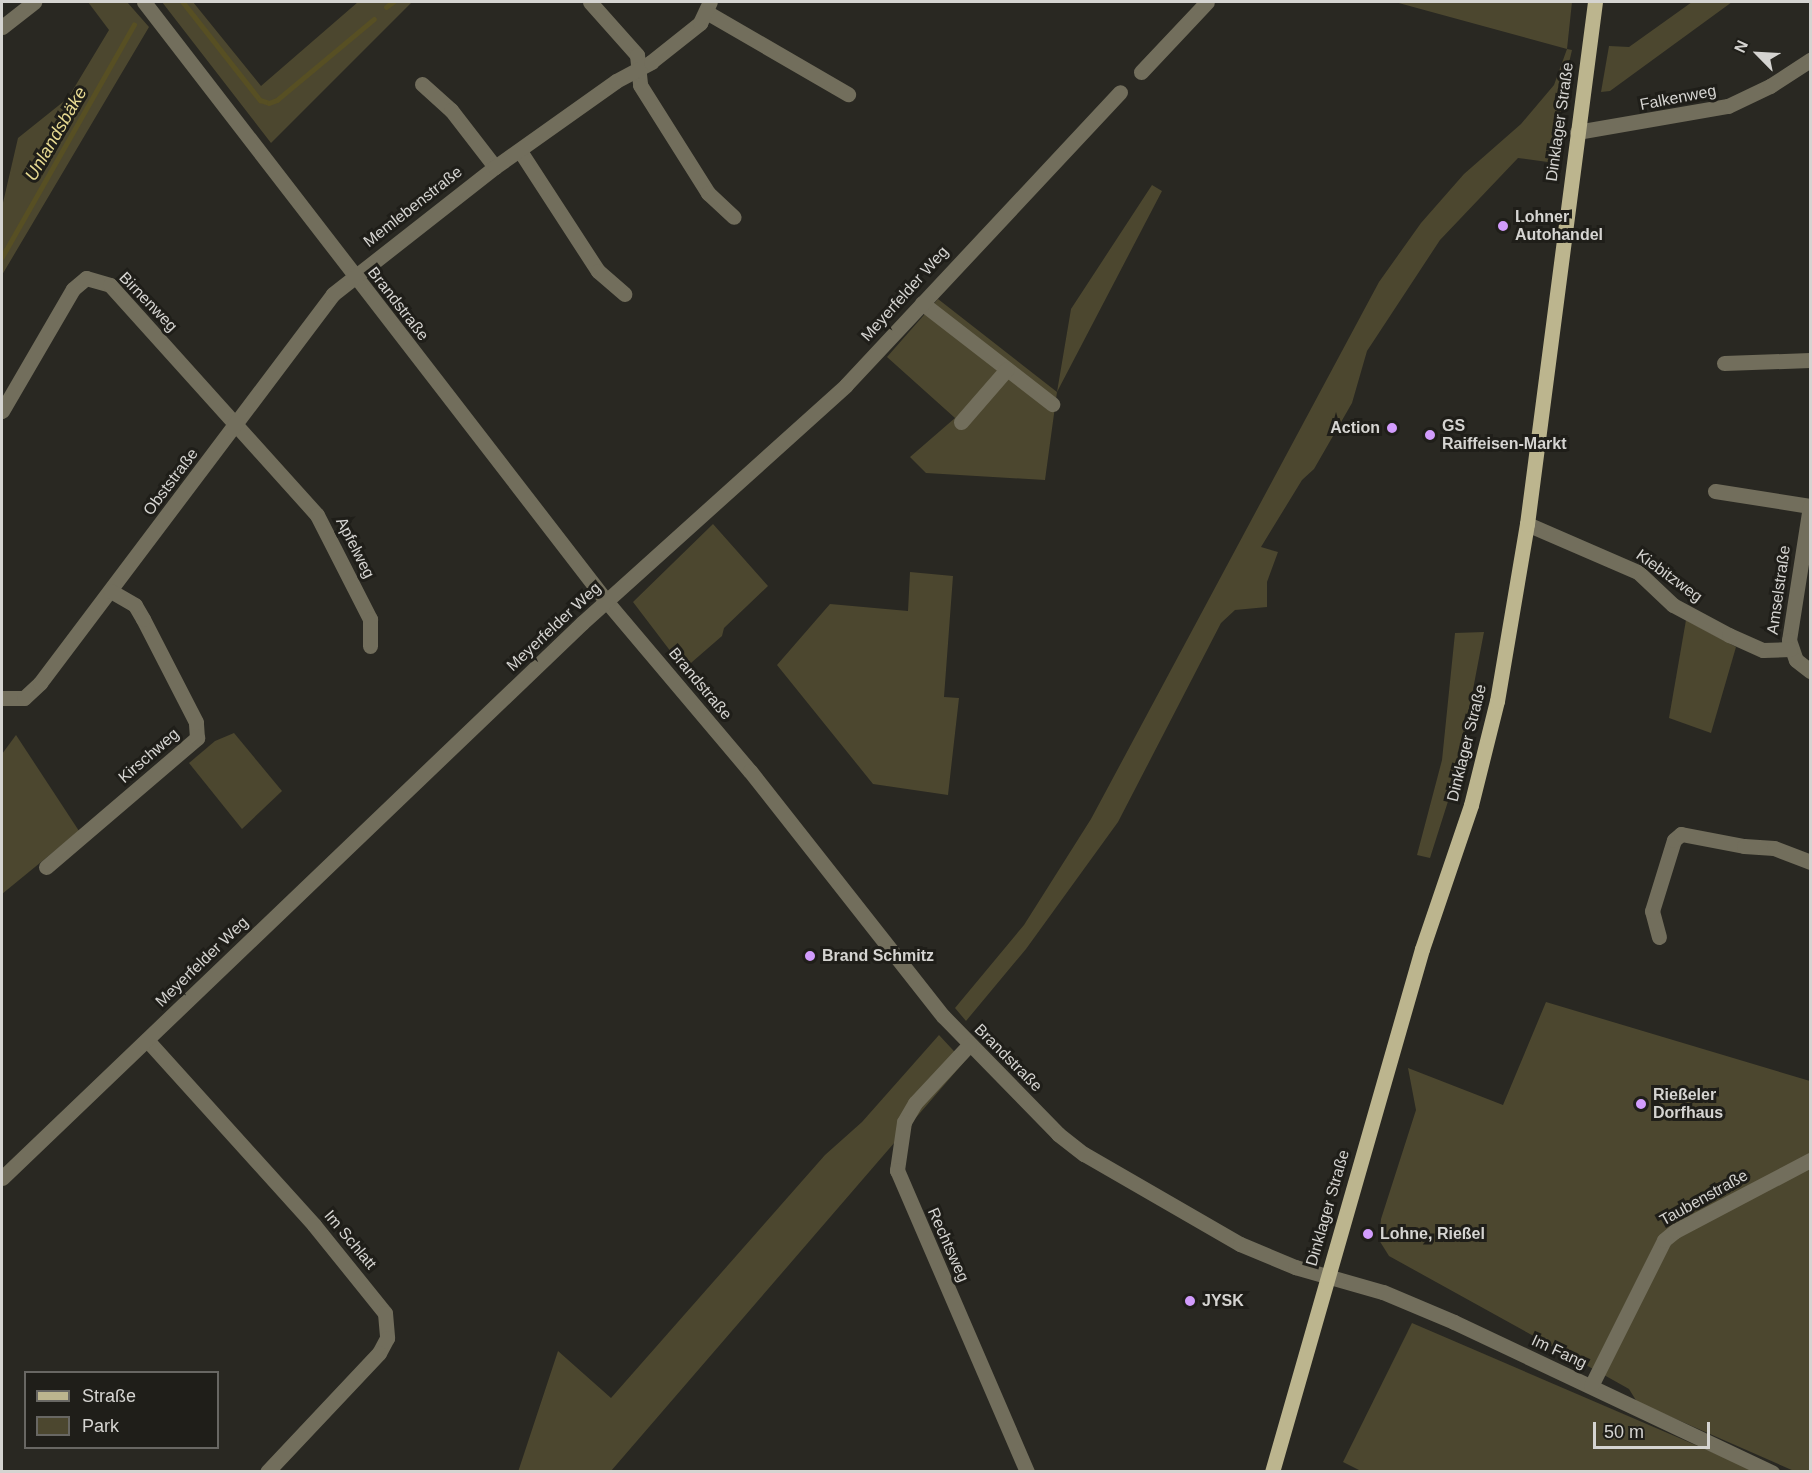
<!DOCTYPE html>
<html>
<head>
<meta charset="utf-8">
<style>
	body { margin:0 }
	#map { position:relative; width:1812px; height:1473px; overflow:hidden; background:#292822; font-family:Helvetica,sans-serif }
	div>[style] { position:absolute }
	.green>* { inset:0; background:#4c472f }
	.stream>* { height:4.5px; margin:-2.25px; padding:0 2.25px; transform-origin:2.25px; border-radius:2.25px; background:#574f23 }
	.minor>* { height:15px; margin:-7.5px; padding:0 7.5px; transform-origin:7.5px; border-radius:7.5px; background:#726e5c }
	.major>* { height:15px; margin:-7.5px; padding:0 7.5px; transform-origin:7.5px; border-radius:7.5px; background:#bcb58e }
	.dots>* { width:16px; height:16px; translate:-50% -50%; box-sizing:border-box; border:3px solid #1f1e19; border-radius:50% }
	span { translate:-50% -50%; white-space:nowrap; text-align:center; line-height:1.15; -webkit-text-stroke:6px #1f1e19; paint-order:stroke }
	.street-label { font-size:16px; color:#d5d4d1 }
	.poi-label { font-size:16px; color:#d5d4d1; font-weight:700 }
	.left { translate:0 -50%; text-align:left }
	.right { translate:-100% -50%; text-align:right }
	.water-label { font-size:18px; color:#e6d991; font-style:italic }
	.frame { position:absolute; inset:0; border:3px solid #d5d4d1; pointer-events:none }
	.legend { position:absolute; left:24px; top:1371px; width:195px; height:78px; box-sizing:border-box; background:#1f1e19; border:2px solid #686763; margin:0; padding:8px 10px; list-style:none; font-size:18px; color:#d5d4d1 }
	.legend li { display:flex; align-items:center; gap:12px; height:30px }
	.legend b { width:30px; border:2px solid #686763 }
	.north { position:absolute; left:1728px; top:24px; width:60px; height:60px; -webkit-text-stroke:4px #1f1e19; paint-order:stroke; rotate:294deg; font-size:16px; font-weight:700; line-height:24px; text-align:center; color:#d5d4d1 }
	.north::after { content:''; display:block; margin:auto; width:21px; height:27px; background:#d5d4d1; clip-path:polygon(50% 0,100% 100%,50% 72%,0 100%) }
	.scale { position:absolute; left:1593px; top:1422px; width:117px; height:27px; box-sizing:border-box; border:3px solid #d5d4d1; border-top:0; padding-left:8px; font-size:18px; line-height:21px; white-space:nowrap; color:#d5d4d1; -webkit-text-stroke:4px #1f1e19; paint-order:stroke }
</style>
</head>
<body>
<div id="map">
	<div class="green">
		<i style="clip-path:polygon(88px 2px,127px 2px,149px 27px,2px 275px,2px 207px,18px 138px,68px 98px,109px 30px)"></i>
		<i style="clip-path:polygon(162px 2px,193px 2px,261px 86px,358px 2px,412px 2px,271px 143px)"></i>
		<i style="clip-path:polygon(1395px 2px,1572px 2px,1567px 49px,1572px 50px,1561px 98px,1562px 123px,1555px 163px,1518px 158px,1440px 240px,1367px 351px,1352px 403px,1314px 469px,1302px 480px,1261px 547px,1278px 552px,1267px 582px,1267px 607px,1235px 610px,1221px 623px,1118px 822px,1026px 949px,966px 1021px,955px 1008px,1024px 925px,1091px 819px,1379px 282px,1421px 223px,1464px 174px,1521px 124px,1554px 85px,1567px 49px)"></i>
		<i style="clip-path:polygon(1692px 2px,1732px 2px,1610px 91px,1601px 92px,1609px 46px,1629px 47px)"></i>
		<i style="clip-path:polygon(1152px 185px,1162px 191px,1057px 392px,1045px 480px,926px 473px,910px 457px,955px 418px,887px 357px,938px 299px,1057px 392px,1071px 309px)"></i>
		<i style="clip-path:polygon(713px 524px,768px 586px,724px 628px,722px 636px,684px 669px,633px 602px)"></i>
		<i style="clip-path:polygon(910px 572px,953px 576px,944px 697px,959px 698px,948px 795px,873px 784px,777px 665px,830px 604px,908px 611px)"></i>
		<i style="clip-path:polygon(1686px 620px,1736px 647px,1711px 733px,1669px 718px)"></i>
		<i style="clip-path:polygon(1484px 632px,1457px 773px,1430px 858px,1417px 855px,1442px 760px,1455px 633px)"></i>
		<i style="clip-path:polygon(234px 733px,282px 791px,242px 829px,189px 763px,215px 741px)"></i>
		<i style="clip-path:polygon(16px 735px,79px 831px,2px 894px,2px 754px)"></i>
		<i style="clip-path:polygon(1546px 1002px,1810px 1081px,1810px 1471px,1794px 1471px,1637px 1402px,1629px 1389px,1613px 1380px,1389px 1256px,1379px 1240px,1381px 1219px,1416px 1110px,1408px 1068px,1503px 1105px)"></i>
		<i style="clip-path:polygon(939px 1035px,964px 1062px,611px 1471px,518px 1472px,558px 1351px,611px 1398px,825px 1155px,862px 1122px)"></i>
		<i style="clip-path:polygon(1412px 1323px,1756px 1471px,1363px 1472px,1343px 1462px)"></i>
	</div>
	<div class="stream">
		<i style="left:183px;top:2px;width:125px;rotate:51.8deg"></i>
		<i style="left:260px;top:100px;width:9px;rotate:18deg"></i>
		<i style="left:269px;top:103px;width:9px;rotate:-21deg"></i>
		<i style="left:277px;top:100px;width:126px;rotate:-39.9deg"></i>
		<i style="left:386px;top:7px;width:9px;rotate:-36deg"></i>
		<i style="left:2px;top:257px;width:267px;rotate:-60.4deg"></i>
	</div>
	<div class="minor">
		<i style="left:144px;top:2px;width:758px;rotate:52.34deg"></i>
		<i style="left:607px;top:602px;width:221px;rotate:49.8deg"></i>
		<i style="left:750px;top:771px;width:312px;rotate:51.8deg"></i>
		<i style="left:943px;top:1016px;width:165px;rotate:45.7deg"></i>
		<i style="left:1058px;top:1134px;width:33px;rotate:38deg"></i>
		<i style="left:1084px;top:1154px;width:180px;rotate:30deg"></i>
		<i style="left:1240px;top:1244px;width:60px;rotate:22.7deg"></i>
		<i style="left:1295px;top:1267px;width:91px;rotate:15.9deg"></i>
		<i style="left:1383px;top:1292px;width:77px;rotate:22.9deg"></i>
		<i style="left:1454px;top:1322px;width:352px;rotate:25.3deg"></i>
		<i style="left:590px;top:2px;width:71px;rotate:48.4deg"></i>
		<i style="left:637px;top:55px;width:30px;rotate:84deg"></i>
		<i style="left:640px;top:85px;width:128px;rotate:57.8deg"></i>
		<i style="left:708px;top:193px;width:35px;rotate:43deg"></i>
		<i style="left:708px;top:13px;width:162px;rotate:30.1deg"></i>
		<i style="left:2px;top:27px;width:41px;rotate:-38deg"></i>
		<i style="left:1141px;top:72px;width:96px;rotate:-46.7deg"></i>
		<i style="left:422px;top:84px;width:39px;rotate:42deg"></i>
		<i style="left:451px;top:110px;width:72px;rotate:52.3deg"></i>
		<i style="left:1577px;top:132px;width:153px;rotate:-9.8deg"></i>
		<i style="left:1728px;top:106px;width:47px;rotate:-25.5deg"></i>
		<i style="left:1770px;top:86px;width:48px;rotate:-33deg"></i>
		<i style="left:520px;top:151px;width:143px;rotate:57deg"></i>
		<i style="left:598px;top:271px;width:35px;rotate:41deg"></i>
		<i style="left:922px;top:303px;width:165px;rotate:37.8deg"></i>
		<i style="left:1724px;top:363px;width:86px;rotate:-2deg"></i>
		<i style="left:2px;top:411px;width:141px;rotate:-59.8deg"></i>
		<i style="left:73px;top:289px;width:17px;rotate:-40deg"></i>
		<i style="left:86px;top:278px;width:25px;rotate:16deg"></i>
		<i style="left:110px;top:285px;width:309px;rotate:48deg"></i>
		<i style="left:317px;top:515px;width:117px;rotate:63deg"></i>
		<i style="left:370px;top:619px;width:27px;rotate:90deg"></i>
		<i style="left:961px;top:422px;width:70px;rotate:-49deg"></i>
		<i style="left:1715px;top:491px;width:96px;rotate:9deg"></i>
		<i style="left:1810px;top:506px;width:136px;rotate:98.9deg"></i>
		<i style="left:1789px;top:640px;width:21px;rotate:71deg"></i>
		<i style="left:1796px;top:660px;width:18px;rotate:38deg"></i>
		<i style="left:1527px;top:524px;width:121px;rotate:23.4deg"></i>
		<i style="left:1638px;top:572px;width:48px;rotate:43.3deg"></i>
		<i style="left:1673px;top:605px;width:64px;rotate:28.2deg"></i>
		<i style="left:1729px;top:635px;width:37px;rotate:24deg"></i>
		<i style="left:1763px;top:650px;width:27px;rotate:-2deg"></i>
		<i style="left:2px;top:698px;width:22px"></i>
		<i style="left:24px;top:698px;width:22px;rotate:-43deg"></i>
		<i style="left:40px;top:683px;width:487px;rotate:-53deg"></i>
		<i style="left:333px;top:294px;width:206px;rotate:-38.1deg"></i>
		<i style="left:495px;top:167px;width:148px;rotate:-35.4deg"></i>
		<i style="left:616px;top:81px;width:40px;rotate:-28deg"></i>
		<i style="left:651px;top:62px;width:63px;rotate:-38.5deg"></i>
		<i style="left:700px;top:23px;width:23px;rotate:-65deg"></i>
		<i style="left:46px;top:867px;width:199px;rotate:-40.5deg"></i>
		<i style="left:197px;top:738px;width:16px;rotate:-94deg"></i>
		<i style="left:196px;top:722px;width:116px;rotate:-117.2deg"></i>
		<i style="left:143px;top:619px;width:16px;rotate:-120deg"></i>
		<i style="left:135px;top:605px;width:28px;rotate:-150deg"></i>
		<i style="left:1659px;top:937px;width:27px;rotate:-105deg"></i>
		<i style="left:1652px;top:911px;width:74px;rotate:-72.8deg"></i>
		<i style="left:1674px;top:840px;width:9px;rotate:-41deg"></i>
		<i style="left:1681px;top:834px;width:64px;rotate:10.8deg"></i>
		<i style="left:1744px;top:846px;width:30px;rotate:4deg"></i>
		<i style="left:1774px;top:848px;width:39px;rotate:21deg"></i>
		<i style="left:147px;top:1040px;width:249px;rotate:47.9deg"></i>
		<i style="left:314px;top:1225px;width:113px;rotate:51.1deg"></i>
		<i style="left:385px;top:1313px;width:25px;rotate:85deg"></i>
		<i style="left:387px;top:1338px;width:17px;rotate:118deg"></i>
		<i style="left:379px;top:1353px;width:163px;rotate:133.3deg"></i>
		<i style="left:969px;top:1045px;width:79px;rotate:133deg"></i>
		<i style="left:915px;top:1103px;width:22px;rotate:120deg"></i>
		<i style="left:904px;top:1122px;width:49px;rotate:98.3deg"></i>
		<i style="left:897px;top:1170px;width:329px;rotate:66.7deg"></i>
		<i style="left:2px;top:1178px;width:803px;rotate:-43.74deg"></i>
		<i style="left:582px;top:623px;width:355px;rotate:-42deg"></i>
		<i style="left:846px;top:385px;width:401px;rotate:-46.9deg"></i>
		<i style="left:1591px;top:1386px;width:163px;rotate:-63.4deg"></i>
		<i style="left:1664px;top:1240px;width:14px;rotate:-39deg"></i>
		<i style="left:1675px;top:1231px;width:153px;rotate:-27.7deg"></i>
	</div>
	<div class="major">
		<i style="left:1272px;top:1472px;width:544px;rotate:-74deg"></i>
		<i style="left:1422px;top:949px;width:152px;rotate:-71.2deg"></i>
		<i style="left:1471px;top:805px;width:107px;rotate:-76deg"></i>
		<i style="left:1497px;top:701px;width:180px;rotate:-80.4deg"></i>
		<i style="left:1527px;top:524px;width:526px;rotate:-82.58deg"></i>
	</div>
	<div class="dots">
		<i style="left:1503px;top:226px;background:#d29cfd"></i>
		<i style="left:1392px;top:428px;background:#d29cfd"></i>
		<i style="left:1430px;top:435px;background:#d29cfd"></i>
		<i style="left:810px;top:956px;background:#d29cfd"></i>
		<i style="left:1641px;top:1104px;background:#d29cfd"></i>
		<i style="left:1368px;top:1234px;background:#d29cfd"></i>
		<i style="left:1190px;top:1301px;background:#d29cfd"></i>
	</div>
	<div class="street-label">
		<span style="left:1678px;top:98px;rotate:-11deg">Falkenweg</span>
		<span style="left:1560px;top:122px;rotate:-82deg">Dinklager Straße</span>
		<span style="left:413px;top:207px;rotate:-38deg">Memlebenstraße</span>
		<span style="left:905px;top:294px;rotate:-48deg">Meyerfelder Weg</span>
		<span style="left:148px;top:302px;rotate:46deg">Birnenweg</span>
		<span style="left:398px;top:304px;rotate:52deg">Brandstraße</span>
		<span style="left:171px;top:482px;rotate:-53deg">Obststraße</span>
		<span style="left:355px;top:548px;rotate:63deg">Apfelweg</span>
		<span style="left:1669px;top:576px;rotate:36deg">Kiebitzweg</span>
		<span style="left:1779px;top:590px;rotate:-82deg">Amselstraße</span>
		<span style="left:554px;top:627px;rotate:-43deg">Meyerfelder Weg</span>
		<span style="left:700px;top:684px;rotate:50deg">Brandstraße</span>
		<span style="left:1467px;top:743px;rotate:-76deg">Dinklager Straße</span>
		<span style="left:149px;top:756px;rotate:-41deg">Kirschweg</span>
		<span style="left:202px;top:962px;rotate:-44deg">Meyerfelder Weg</span>
		<span style="left:1008px;top:1058px;rotate:45deg">Brandstraße</span>
		<span style="left:1704px;top:1198px;rotate:-29deg">Taubenstraße</span>
		<span style="left:1328px;top:1208px;rotate:-74deg">Dinklager Straße</span>
		<span style="left:350px;top:1240px;rotate:50deg">Im Schlatt</span>
		<span style="left:948px;top:1245px;rotate:66deg">Rechtsweg</span>
		<span style="left:1559px;top:1352px;rotate:25deg">Im Fang</span>
	</div>
	<div class="poi-label">
		<span class="left" style="left:1515px;top:226px">Lohner<br>Autohandel</span>
		<span class="left" style="left:1442px;top:435px">GS<br>Raiffeisen-Markt</span>
		<span class="right" style="left:1380px;top:428px">Action</span>
		<span class="left" style="left:822px;top:956px">Brand Schmitz</span>
		<span class="left" style="left:1653px;top:1104px">Rießeler<br>Dorfhaus</span>
		<span class="left" style="left:1380px;top:1234px">Lohne, Rießel</span>
		<span class="left" style="left:1202px;top:1301px">JYSK</span>
	</div>
	<div class="water-label">
		<span style="left:56px;top:134px;rotate:-60deg">Unlandsbäke</span>
	</div>
	<div class="frame"></div>
	<ul class="legend">
	<li><b style="height:8px;background:#bcb58e"></b>Straße</li>
	<li><b style="height:16px;background:#4c472f"></b>Park</li>
	</ul>
	<div class="north">N</div>
	<div class="scale">50 m</div>
</div>
</body>
</html>
